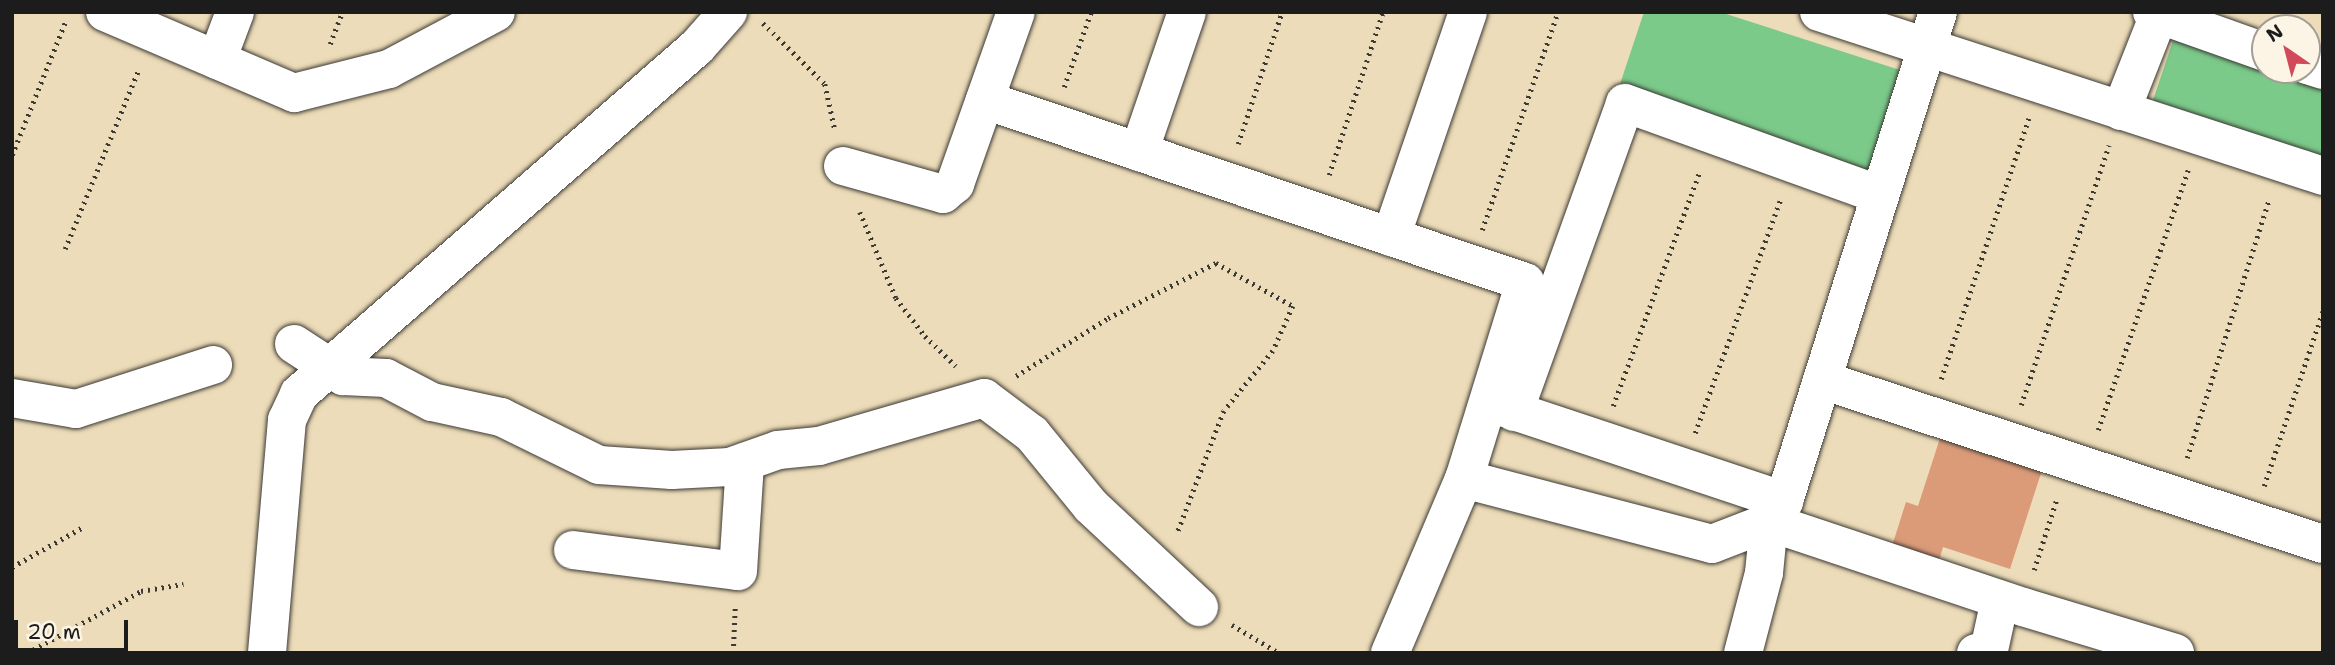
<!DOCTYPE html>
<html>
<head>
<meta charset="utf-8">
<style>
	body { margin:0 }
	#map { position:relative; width:2335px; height:665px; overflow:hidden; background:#eddcb9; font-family:"Shantell Sans",sans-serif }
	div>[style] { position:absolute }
	.green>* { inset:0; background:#7bca8a }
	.building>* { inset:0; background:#dc9b78 }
	.path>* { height:4.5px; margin-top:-2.25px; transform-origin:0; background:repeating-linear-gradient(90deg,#3b3934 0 2px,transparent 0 7px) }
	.roads { filter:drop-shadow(0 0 2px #3b3934) drop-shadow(0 0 2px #3b3934) }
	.minor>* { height:38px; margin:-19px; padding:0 19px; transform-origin:19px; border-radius:19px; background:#fff }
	span { translate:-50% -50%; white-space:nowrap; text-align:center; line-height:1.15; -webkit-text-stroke:7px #fcf5e5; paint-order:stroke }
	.frame { position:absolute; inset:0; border:14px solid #1c1c1c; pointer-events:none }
	.north { position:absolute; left:2251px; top:14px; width:70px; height:70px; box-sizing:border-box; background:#fcf5e5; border:2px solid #a29e95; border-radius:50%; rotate:325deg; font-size:19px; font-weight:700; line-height:28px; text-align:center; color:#1c1c1c }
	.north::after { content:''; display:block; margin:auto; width:24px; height:32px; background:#d1495b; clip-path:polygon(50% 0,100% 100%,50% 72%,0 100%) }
	.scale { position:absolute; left:14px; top:620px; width:114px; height:32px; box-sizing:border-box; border:4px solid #1c1c1c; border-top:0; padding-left:9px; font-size:21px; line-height:24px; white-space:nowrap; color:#1c1c1c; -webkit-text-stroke:5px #fcf5e5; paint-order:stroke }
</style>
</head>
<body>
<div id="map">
	<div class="green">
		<i style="clip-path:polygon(1644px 12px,1720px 12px,1903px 71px,1869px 174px,1617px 93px)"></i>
		<i style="clip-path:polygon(2174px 38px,2323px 87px,2323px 157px,2153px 100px)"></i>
	</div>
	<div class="building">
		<i style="clip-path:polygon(1941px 435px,2043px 467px,2010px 569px,1943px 547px,1939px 561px,1892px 546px,1906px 502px,1918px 506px)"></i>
	</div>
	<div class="path">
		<i style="left:763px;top:23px;width:87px;rotate:44.5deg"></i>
		<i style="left:825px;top:84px;width:47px;rotate:77.7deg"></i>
		<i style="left:330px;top:44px;width:34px;rotate:-69deg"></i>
		<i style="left:1064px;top:87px;width:80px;rotate:-70.2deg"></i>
		<i style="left:1238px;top:144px;width:139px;rotate:-71.6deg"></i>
		<i style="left:12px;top:155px;width:145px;rotate:-68.2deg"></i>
		<i style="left:1329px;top:175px;width:172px;rotate:-71.7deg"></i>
		<i style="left:860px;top:212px;width:93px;rotate:67.3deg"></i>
		<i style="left:896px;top:298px;width:48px;rotate:52.7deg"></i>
		<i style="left:925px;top:336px;width:43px;rotate:44.1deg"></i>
		<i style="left:1482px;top:230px;width:231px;rotate:-70.8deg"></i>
		<i style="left:65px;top:249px;width:195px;rotate:-67.7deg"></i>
		<i style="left:1016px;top:376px;width:109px;rotate:-32.2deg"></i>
		<i style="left:1108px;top:318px;width:121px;rotate:-27deg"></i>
		<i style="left:1216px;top:263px;width:88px;rotate:29.2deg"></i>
		<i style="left:1293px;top:306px;width:49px;rotate:114deg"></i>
		<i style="left:1273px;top:351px;width:77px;rotate:129.2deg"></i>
		<i style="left:1224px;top:411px;width:132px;rotate:110.9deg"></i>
		<i style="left:1941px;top:379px;width:275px;rotate:-71.4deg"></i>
		<i style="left:2021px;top:405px;width:274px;rotate:-71.3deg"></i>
		<i style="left:1613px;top:406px;width:251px;rotate:-69.7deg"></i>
		<i style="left:2098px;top:430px;width:275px;rotate:-70.9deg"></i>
		<i style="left:1695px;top:433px;width:250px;rotate:-69.9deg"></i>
		<i style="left:2187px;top:458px;width:271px;rotate:-72.4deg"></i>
		<i style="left:2264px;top:486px;width:185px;rotate:-71.4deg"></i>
		<i style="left:12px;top:567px;width:81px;rotate:-29.4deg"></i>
		<i style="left:2034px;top:570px;width:76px;rotate:-72.3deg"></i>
		<i style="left:1232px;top:625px;width:55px;rotate:30.8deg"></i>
		<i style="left:27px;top:653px;width:130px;rotate:-28.5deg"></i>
		<i style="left:141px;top:591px;width:43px;rotate:-9.5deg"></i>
		<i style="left:733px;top:653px;width:45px;rotate:-87.5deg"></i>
	</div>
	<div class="roads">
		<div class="minor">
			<i style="left:105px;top:12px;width:206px;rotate:23.2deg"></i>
			<i style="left:294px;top:93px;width:98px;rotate:-14.2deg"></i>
			<i style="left:389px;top:69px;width:121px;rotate:-28deg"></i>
			<i style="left:1819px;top:12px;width:530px;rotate:18.02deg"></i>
			<i style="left:2152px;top:12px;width:120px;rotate:19.5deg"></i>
			<i style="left:217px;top:60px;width:51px;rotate:-69.4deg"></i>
			<i style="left:2307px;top:65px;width:17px;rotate:17deg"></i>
			<i style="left:985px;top:100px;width:570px;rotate:18.63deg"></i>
			<i style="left:1525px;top:282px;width:206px;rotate:107.2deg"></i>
			<i style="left:2121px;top:111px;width:106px;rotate:-68.5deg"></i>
			<i style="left:1139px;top:152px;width:148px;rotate:-71.1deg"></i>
			<i style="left:843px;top:166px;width:104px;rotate:15.6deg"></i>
			<i style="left:943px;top:194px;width:16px;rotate:-40deg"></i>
			<i style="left:955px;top:184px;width:182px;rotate:-70.5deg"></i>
			<i style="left:1391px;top:237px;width:238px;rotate:-71.1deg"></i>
			<i style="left:294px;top:344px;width:59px;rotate:33.1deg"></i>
			<i style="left:343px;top:376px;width:43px;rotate:2.7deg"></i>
			<i style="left:386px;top:378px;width:52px;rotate:27.6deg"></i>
			<i style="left:432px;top:402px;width:71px;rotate:12.3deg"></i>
			<i style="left:501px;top:417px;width:109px;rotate:26.1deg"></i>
			<i style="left:599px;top:465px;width:73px;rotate:3.9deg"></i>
			<i style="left:672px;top:470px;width:58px;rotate:-3deg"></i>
			<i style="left:730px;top:467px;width:51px;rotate:-19.5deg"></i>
			<i style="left:778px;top:450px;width:41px;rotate:-5.6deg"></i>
			<i style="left:819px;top:446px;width:172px;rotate:-16.2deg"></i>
			<i style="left:984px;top:398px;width:60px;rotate:36.9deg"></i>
			<i style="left:1032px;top:434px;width:93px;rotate:50.7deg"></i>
			<i style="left:1091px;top:506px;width:148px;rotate:43.1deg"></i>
			<i style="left:1822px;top:380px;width:527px;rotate:18.13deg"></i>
			<i style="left:12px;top:398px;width:65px;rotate:9.8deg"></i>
			<i style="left:76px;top:409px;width:144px;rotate:-17.8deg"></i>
			<i style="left:1490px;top:403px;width:310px;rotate:18.4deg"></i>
			<i style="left:1514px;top:412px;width:328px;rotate:-70.2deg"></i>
			<i style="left:1625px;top:103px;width:269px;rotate:19.8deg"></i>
			<i style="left:1769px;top:522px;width:268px;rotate:18.5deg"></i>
			<i style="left:2023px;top:607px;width:159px;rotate:16.8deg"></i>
			<i style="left:573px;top:550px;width:166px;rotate:7.3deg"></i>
			<i style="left:738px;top:571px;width:109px;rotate:-86.3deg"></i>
			<i style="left:267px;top:653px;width:234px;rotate:-85.1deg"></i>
			<i style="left:287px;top:420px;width:29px;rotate:-65deg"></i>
			<i style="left:299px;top:394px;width:528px;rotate:-41.08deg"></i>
			<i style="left:697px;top:47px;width:47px;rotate:-48.5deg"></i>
			<i style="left:1390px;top:653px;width:189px;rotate:-67deg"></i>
			<i style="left:1464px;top:479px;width:256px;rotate:14.7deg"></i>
			<i style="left:1712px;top:544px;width:61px;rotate:-21.1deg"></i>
			<i style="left:1769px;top:522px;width:26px;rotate:-54deg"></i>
			<i style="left:1784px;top:501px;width:513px;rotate:-72.52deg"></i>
			<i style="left:1743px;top:653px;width:83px;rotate:-75.3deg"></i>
			<i style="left:1764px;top:573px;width:51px;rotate:-84.4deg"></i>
			<i style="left:1976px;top:653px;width:13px;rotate:-13deg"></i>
			<i style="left:1989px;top:650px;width:51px;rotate:-77.6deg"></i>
		</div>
	</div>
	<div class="frame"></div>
	<div class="north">N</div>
	<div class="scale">20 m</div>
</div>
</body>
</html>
